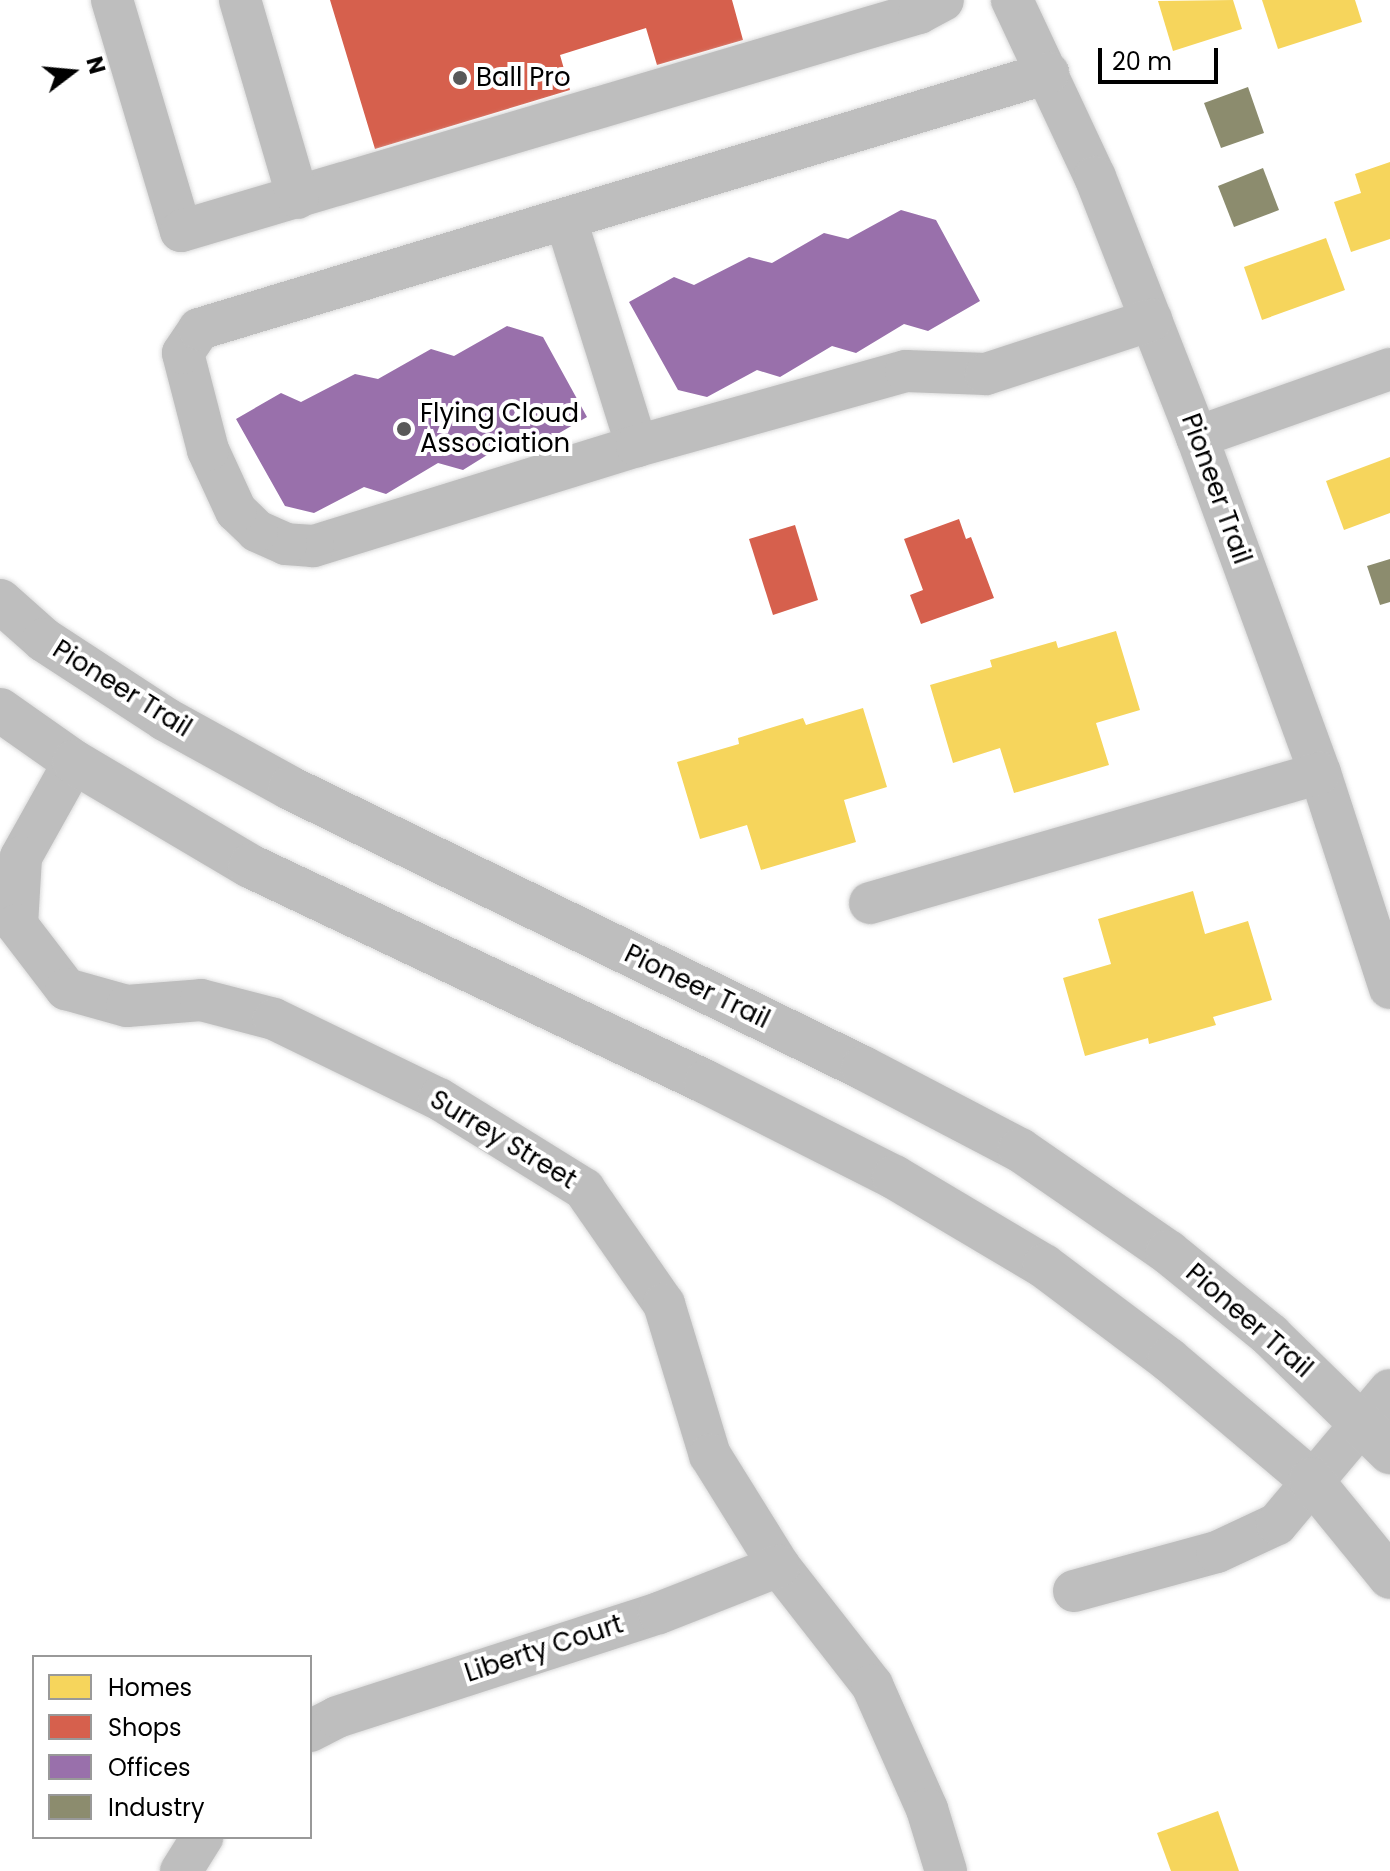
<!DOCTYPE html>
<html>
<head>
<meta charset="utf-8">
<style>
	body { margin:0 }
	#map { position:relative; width:1390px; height:1871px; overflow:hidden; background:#fff; font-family:Poppins,sans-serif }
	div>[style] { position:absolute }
	.homes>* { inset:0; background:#f6d55c }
	.shops>* { inset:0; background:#d6604d }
	.offices>* { inset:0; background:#9970ab }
	.industry>* { inset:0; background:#8c8c6e }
	.roads { filter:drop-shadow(0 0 2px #dbdbdb) drop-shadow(0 0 2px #dbdbdb) }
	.minor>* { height:42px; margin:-21px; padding:0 21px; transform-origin:21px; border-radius:21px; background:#bebebe }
	.major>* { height:44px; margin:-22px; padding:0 22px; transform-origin:22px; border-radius:22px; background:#bebebe }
	.dots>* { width:22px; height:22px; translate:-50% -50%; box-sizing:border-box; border:4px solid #fff; border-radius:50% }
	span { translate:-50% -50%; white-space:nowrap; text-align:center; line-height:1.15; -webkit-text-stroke:8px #fff; paint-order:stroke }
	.poi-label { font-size:26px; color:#000 }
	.left { translate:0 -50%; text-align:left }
	.street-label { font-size:26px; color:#000 }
	.legend { position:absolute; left:32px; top:1655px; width:280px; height:184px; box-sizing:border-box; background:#fff; border:2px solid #999; margin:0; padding:10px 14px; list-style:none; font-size:24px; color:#000 }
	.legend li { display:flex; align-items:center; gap:16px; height:40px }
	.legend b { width:40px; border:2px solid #999 }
	.north { position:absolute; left:32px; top:32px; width:80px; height:80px; -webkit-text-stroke:6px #fff; paint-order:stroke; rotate:74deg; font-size:22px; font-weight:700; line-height:32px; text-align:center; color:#000 }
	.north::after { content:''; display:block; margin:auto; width:28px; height:36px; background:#000; clip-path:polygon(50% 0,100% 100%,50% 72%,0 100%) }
	.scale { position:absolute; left:1098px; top:48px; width:120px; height:36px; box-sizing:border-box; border:4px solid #000; border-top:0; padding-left:10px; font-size:24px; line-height:28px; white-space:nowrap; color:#000; -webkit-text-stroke:6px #fff; paint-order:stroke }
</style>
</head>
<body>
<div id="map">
	<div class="homes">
		<i style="clip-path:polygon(1233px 0,1242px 29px,1173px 51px,1158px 1px)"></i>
		<i style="clip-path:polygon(1262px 0,1355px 0,1362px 22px,1278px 49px)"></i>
		<i style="clip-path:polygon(1390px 162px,1390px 239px,1351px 252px,1334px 202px,1361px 193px,1355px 174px)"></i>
		<i style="clip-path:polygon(1326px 238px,1345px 290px,1262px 320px,1244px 267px)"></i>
		<i style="clip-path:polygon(1390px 457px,1390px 513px,1344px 530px,1326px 481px)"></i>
		<i style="clip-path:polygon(1116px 631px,1140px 710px,1096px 723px,1109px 765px,1014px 793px,1000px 748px,953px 763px,930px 685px,992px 667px,990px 660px,1056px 641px,1058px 648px)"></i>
		<i style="clip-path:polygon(863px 708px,887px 787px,844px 800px,856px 842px,761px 870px,747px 825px,700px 839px,677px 762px,739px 744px,738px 738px,803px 718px,806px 725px)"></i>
		<i style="clip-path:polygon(1193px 891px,1205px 934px,1248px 921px,1272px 1000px,1213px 1017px,1216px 1025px,1149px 1044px,1148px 1038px,1085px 1056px,1063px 978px,1111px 964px,1098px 919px)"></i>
		<i style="clip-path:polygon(1218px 1811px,1239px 1871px,1171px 1871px,1157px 1833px)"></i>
	</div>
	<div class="shops">
		<i style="clip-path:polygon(330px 0,732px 0,743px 40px,657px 65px,646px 28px,560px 55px,570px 90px,375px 149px)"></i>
		<i style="clip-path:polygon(959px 519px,966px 539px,971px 537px,994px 598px,921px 624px,910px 595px,923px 590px,904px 539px)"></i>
		<i style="clip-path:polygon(795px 525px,818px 600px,773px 615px,749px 539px)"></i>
	</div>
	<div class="offices">
		<i style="clip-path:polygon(901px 210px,936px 220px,980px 301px,928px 331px,904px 324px,856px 353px,832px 346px,780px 377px,757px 370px,707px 397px,678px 390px,629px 302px,674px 277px,694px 285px,749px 257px,772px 263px,824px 233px,848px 239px)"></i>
		<i style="clip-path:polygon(507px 326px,543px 337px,587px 417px,535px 447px,511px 440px,463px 470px,438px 463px,386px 494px,364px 487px,314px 513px,285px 506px,236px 419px,281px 393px,301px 402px,355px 374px,378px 379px,431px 349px,454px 356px)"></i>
	</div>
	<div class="industry">
		<i style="clip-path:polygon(1248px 87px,1264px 133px,1221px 148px,1204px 103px)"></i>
		<i style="clip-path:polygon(1263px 168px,1279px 210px,1234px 227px,1218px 186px)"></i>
		<i style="clip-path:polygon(1390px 559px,1390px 602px,1380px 605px,1367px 566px)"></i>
	</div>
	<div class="roads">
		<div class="minor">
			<i style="left:112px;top:0;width:241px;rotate:73.4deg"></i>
			<i style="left:181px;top:231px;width:770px;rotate:-16.46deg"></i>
			<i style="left:919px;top:13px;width:27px;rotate:-28deg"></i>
			<i style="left:240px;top:0;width:206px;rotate:73.7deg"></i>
			<i style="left:1012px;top:0;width:195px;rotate:64.9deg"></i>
			<i style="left:1095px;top:177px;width:279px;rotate:68.6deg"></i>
			<i style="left:1197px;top:437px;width:358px;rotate:69.9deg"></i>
			<i style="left:1320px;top:773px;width:226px;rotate:72deg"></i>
			<i style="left:566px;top:220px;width:237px;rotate:72.6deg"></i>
			<i style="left:637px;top:446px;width:339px;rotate:162.8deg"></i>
			<i style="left:313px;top:546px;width:27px;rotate:-176deg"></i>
			<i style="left:286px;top:544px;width:32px;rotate:-156deg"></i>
			<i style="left:257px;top:531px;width:29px;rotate:-136deg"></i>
			<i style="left:236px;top:511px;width:67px;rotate:-114.7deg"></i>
			<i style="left:208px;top:450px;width:100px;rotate:-104.5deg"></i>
			<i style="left:183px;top:353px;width:29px;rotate:-56deg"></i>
			<i style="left:199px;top:329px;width:887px;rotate:-16.78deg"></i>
			<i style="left:1197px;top:437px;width:205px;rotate:-19.4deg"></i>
			<i style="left:637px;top:446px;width:279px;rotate:-15.6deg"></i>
			<i style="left:906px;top:371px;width:80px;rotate:2.1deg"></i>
			<i style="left:986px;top:374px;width:174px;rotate:-18.1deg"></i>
			<i style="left:74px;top:762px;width:109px;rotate:119.2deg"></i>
			<i style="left:21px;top:857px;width:68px;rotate:93.4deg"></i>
			<i style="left:17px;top:925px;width:81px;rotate:52.6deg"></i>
			<i style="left:66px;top:989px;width:63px;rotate:15.6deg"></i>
			<i style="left:127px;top:1006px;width:74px;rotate:-4.6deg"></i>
			<i style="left:201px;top:1000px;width:75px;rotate:14.6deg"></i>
			<i style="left:274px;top:1019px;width:183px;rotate:25.9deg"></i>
			<i style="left:439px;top:1099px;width:171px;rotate:31.8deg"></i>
			<i style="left:584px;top:1189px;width:140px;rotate:55.2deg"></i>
			<i style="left:664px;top:1304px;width:158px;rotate:73.1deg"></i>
			<i style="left:710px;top:1455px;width:131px;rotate:58.1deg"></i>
			<i style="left:779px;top:1566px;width:151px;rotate:52deg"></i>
			<i style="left:872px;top:1685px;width:136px;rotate:66.1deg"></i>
			<i style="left:927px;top:1809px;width:65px;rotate:73deg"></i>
			<i style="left:870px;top:903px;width:468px;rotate:-16.1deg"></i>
			<i style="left:1074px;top:1591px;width:148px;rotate:-15.3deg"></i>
			<i style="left:1217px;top:1552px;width:66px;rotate:-25deg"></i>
			<i style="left:1277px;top:1524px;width:175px;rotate:-49.9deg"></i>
			<i style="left:310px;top:1731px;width:30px;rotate:-27deg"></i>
			<i style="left:337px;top:1717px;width:338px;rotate:-17.9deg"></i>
			<i style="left:659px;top:1613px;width:129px;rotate:-21.4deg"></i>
			<i style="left:181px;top:1871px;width:40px;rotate:-58deg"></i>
		</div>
		<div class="major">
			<i style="left:0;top:601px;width:59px;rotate:41.6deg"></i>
			<i style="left:44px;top:640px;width:145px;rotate:33.1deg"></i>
			<i style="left:165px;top:719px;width:143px;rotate:28.9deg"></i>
			<i style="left:290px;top:788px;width:638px;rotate:26.04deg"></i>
			<i style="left:863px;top:1068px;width:177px;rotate:27.6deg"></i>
			<i style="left:1020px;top:1150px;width:180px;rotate:34.6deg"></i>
			<i style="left:1168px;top:1252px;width:132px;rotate:39.1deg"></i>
			<i style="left:1270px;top:1335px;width:168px;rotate:44.3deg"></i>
			<i style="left:0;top:710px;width:90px;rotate:35.1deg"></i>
			<i style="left:74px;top:762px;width:204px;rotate:30.6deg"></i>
			<i style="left:250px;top:866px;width:505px;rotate:25.35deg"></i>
			<i style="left:706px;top:1082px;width:211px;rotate:26.8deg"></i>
			<i style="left:894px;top:1177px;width:174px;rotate:30.7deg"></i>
			<i style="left:1044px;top:1266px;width:156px;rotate:36.9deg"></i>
			<i style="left:1169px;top:1360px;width:186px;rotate:40.2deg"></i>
			<i style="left:1311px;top:1480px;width:125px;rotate:50.8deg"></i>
		</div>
	</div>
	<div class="dots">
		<i style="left:460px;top:78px;background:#595959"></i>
		<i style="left:404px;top:429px;background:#595959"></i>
	</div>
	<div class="poi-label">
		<span class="left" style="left:476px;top:78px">Ball Pro</span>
		<span class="left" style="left:420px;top:429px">Flying Cloud<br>Association</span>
	</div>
	<div class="street-label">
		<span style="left:1216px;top:489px;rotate:70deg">Pioneer Trail</span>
		<span style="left:122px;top:689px;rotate:32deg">Pioneer Trail</span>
		<span style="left:697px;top:987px;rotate:26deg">Pioneer Trail</span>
		<span style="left:503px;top:1140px;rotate:31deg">Surrey Street</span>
		<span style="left:1249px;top:1321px;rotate:41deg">Pioneer Trail</span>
		<span style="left:544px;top:1649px;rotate:-18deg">Liberty Court</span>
	</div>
	<ul class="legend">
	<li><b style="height:22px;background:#f6d55c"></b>Homes</li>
	<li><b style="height:22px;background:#d6604d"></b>Shops</li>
	<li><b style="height:22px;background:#9970ab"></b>Offices</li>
	<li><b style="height:22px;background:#8c8c6e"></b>Industry</li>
	</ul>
	<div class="north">N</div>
	<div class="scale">20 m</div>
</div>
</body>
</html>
